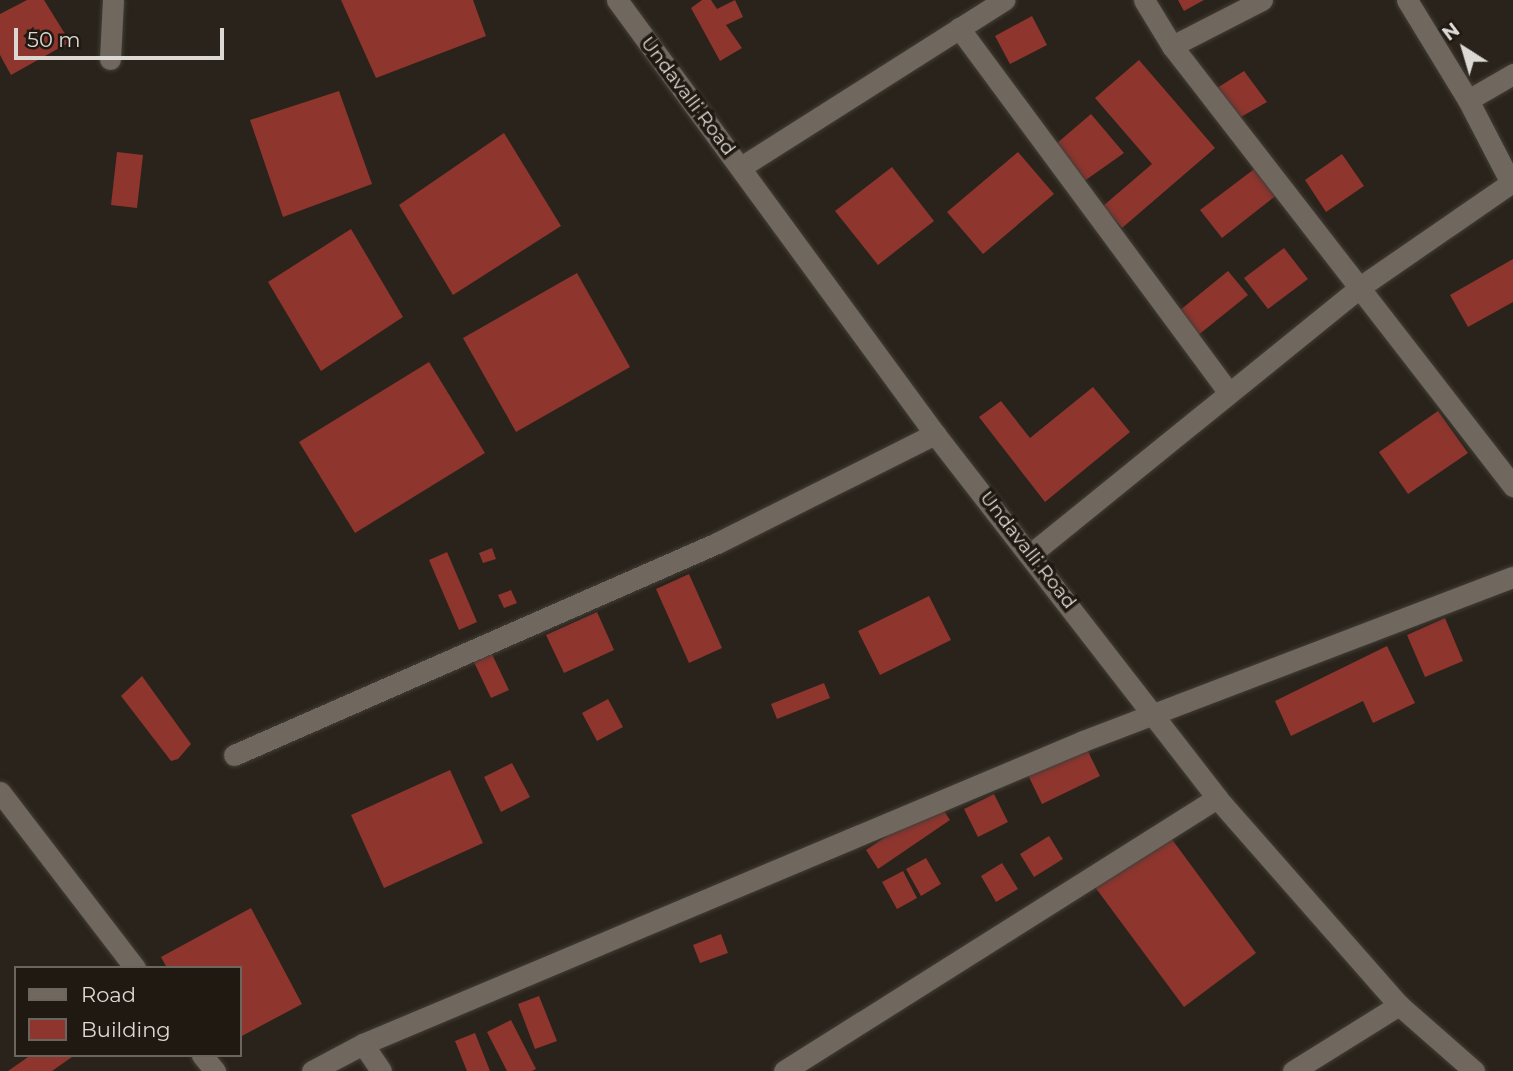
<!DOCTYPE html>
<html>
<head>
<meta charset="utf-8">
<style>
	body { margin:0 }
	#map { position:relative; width:1513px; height:1071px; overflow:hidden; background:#29231b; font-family:Montserrat,sans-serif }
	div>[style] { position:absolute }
	.building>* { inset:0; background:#8e352e }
	.roads { filter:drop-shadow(0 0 2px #423d37) drop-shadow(0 0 2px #423d37) }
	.minor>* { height:21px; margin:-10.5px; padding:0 10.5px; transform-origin:10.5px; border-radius:10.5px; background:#70685f }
	.secondary>* { height:21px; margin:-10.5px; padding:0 10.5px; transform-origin:10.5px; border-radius:10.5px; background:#70685f }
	span { translate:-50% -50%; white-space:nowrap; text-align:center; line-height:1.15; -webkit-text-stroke:7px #1f1912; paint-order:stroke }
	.street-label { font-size:19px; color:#dcd8d3 }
	.legend { position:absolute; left:14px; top:966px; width:228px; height:91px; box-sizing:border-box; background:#1f1912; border:2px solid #6b655f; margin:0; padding:9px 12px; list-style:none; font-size:21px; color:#dcd8d3 }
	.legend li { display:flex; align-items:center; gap:14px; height:35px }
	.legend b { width:35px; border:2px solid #6b655f }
	.north { position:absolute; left:1429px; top:14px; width:70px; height:70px; -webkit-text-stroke:5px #1f1912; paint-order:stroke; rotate:323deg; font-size:19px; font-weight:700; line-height:28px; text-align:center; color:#dcd8d3 }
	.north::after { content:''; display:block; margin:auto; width:24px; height:32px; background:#dcd8d3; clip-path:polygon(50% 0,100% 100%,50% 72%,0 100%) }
	.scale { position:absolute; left:14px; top:28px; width:210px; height:32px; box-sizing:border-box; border:4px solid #dcd8d3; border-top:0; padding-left:9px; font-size:21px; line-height:24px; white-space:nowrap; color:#dcd8d3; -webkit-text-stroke:5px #1f1912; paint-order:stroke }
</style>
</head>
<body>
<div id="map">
	<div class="building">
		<i style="clip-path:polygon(27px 0,44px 0,70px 42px,11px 75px,0 55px,0 14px)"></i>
		<i style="clip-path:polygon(341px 0,473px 0,486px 36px,376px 78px)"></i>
		<i style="clip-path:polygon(702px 0,711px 0,717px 9px,735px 0,743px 17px,726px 25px,742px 48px,720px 61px,691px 8px)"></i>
		<i style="clip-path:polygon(1178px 0,1204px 0,1184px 11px)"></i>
		<i style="clip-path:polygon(1032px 16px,1047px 45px,1010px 64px,995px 36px)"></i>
		<i style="clip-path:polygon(1139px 60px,1215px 148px,1122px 228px,1103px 206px,1152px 164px,1095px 98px)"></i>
		<i style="clip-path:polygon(1244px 71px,1267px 102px,1241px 117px,1209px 93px)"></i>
		<i style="clip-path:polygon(339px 91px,372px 184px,283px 217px,250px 120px)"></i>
		<i style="clip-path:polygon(1091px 114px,1124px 153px,1083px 182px,1049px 150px)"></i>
		<i style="clip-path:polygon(504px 133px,561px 226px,453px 295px,399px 205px)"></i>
		<i style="clip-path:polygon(117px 152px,143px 155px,137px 208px,111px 205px)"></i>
		<i style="clip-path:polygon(1018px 152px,1054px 194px,983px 254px,947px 212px)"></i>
		<i style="clip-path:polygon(1342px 154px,1364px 186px,1326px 212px,1305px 180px)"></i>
		<i style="clip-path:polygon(892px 167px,934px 221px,878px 265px,835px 211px)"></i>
		<i style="clip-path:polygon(1257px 167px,1278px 194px,1222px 238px,1200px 210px)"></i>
		<i style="clip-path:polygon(351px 229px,403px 317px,321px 371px,268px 282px)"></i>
		<i style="clip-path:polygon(1284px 248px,1308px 279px,1268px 309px,1244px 278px)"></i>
		<i style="clip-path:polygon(1513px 259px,1513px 302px,1468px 327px,1450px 295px)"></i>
		<i style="clip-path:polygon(1228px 271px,1248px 295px,1197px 336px,1179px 311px)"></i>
		<i style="clip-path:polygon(577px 273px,630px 367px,516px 432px,463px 338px)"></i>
		<i style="clip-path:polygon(429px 362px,485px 453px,355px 533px,299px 442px)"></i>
		<i style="clip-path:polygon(1093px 387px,1130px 432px,1045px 502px,979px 417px,1001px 401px,1030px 438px)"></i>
		<i style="clip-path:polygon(1438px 411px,1468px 453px,1408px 494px,1379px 452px)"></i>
		<i style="clip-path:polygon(492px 548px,496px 559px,483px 563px,479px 553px)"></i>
		<i style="clip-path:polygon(447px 552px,477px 622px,459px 630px,429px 560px)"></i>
		<i style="clip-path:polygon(689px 574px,722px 648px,689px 663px,656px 589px)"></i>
		<i style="clip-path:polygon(511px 590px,517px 603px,504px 608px,498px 595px)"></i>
		<i style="clip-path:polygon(929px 596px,951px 640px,880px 675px,858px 631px)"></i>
		<i style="clip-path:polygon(597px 612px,614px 650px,564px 673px,546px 635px)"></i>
		<i style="clip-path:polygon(1445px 618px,1463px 661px,1425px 677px,1407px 635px)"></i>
		<i style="clip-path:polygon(1387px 646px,1415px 703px,1373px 723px,1363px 701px,1291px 736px,1275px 701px)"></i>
		<i style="clip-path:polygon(490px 650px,509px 690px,491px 698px,472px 658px)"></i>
		<i style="clip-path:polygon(142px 676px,191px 744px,178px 759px,171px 761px,121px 696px)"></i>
		<i style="clip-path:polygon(824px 683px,830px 698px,777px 719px,771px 704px)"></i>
		<i style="clip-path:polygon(608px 699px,623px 727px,597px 741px,582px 713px)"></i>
		<i style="clip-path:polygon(1083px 741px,1100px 776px,1042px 804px,1025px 769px)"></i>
		<i style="clip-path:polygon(512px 763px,530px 797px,501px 812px,484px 777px)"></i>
		<i style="clip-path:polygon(450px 770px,483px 843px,384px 888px,351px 815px)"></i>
		<i style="clip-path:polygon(994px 794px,1008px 822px,978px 837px,964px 809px)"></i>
		<i style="clip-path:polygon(938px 802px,950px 820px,878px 869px,866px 850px)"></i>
		<i style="clip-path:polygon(1165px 830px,1256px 953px,1184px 1007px,1092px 883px)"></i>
		<i style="clip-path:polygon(1049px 836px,1063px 859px,1034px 877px,1020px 854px)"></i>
		<i style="clip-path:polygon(926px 858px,941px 884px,921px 896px,906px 869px)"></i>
		<i style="clip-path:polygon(1002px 863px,1018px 889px,996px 902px,981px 876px)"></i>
		<i style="clip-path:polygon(903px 871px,917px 898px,897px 909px,882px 882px)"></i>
		<i style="clip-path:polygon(251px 908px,302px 1004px,240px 1037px,240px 968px,167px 968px,161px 957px)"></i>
		<i style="clip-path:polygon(721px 934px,728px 953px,700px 963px,693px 945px)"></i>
		<i style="clip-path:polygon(539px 996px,557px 1041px,535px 1049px,518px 1004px)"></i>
		<i style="clip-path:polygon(511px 1020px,536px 1069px,532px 1071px,507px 1071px,487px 1032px)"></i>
		<i style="clip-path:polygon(475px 1033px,490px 1071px,467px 1071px,455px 1041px)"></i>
		<i style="clip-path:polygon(31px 1055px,71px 1055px,72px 1057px,52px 1071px,8px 1071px)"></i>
	</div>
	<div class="roads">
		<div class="minor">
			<i style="left:1144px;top:0;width:54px;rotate:58.7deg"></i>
			<i style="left:1172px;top:46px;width:557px;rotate:52.22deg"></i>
			<i style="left:959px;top:28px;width:453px;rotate:53.5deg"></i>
			<i style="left:1172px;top:46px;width:101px;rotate:-27.1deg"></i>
			<i style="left:110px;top:59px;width:59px;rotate:-87.1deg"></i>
			<i style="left:1468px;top:100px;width:52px;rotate:-30deg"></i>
			<i style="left:741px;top:167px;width:312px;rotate:-32.4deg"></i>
			<i style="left:1032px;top:553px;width:422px;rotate:-39deg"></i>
			<i style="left:1360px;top:287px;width:183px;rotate:-34.6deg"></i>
			<i style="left:1511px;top:183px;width:93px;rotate:-117.4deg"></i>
			<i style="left:1468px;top:100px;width:117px;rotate:-121.4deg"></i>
			<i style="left:234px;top:755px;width:527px;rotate:-23.7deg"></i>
			<i style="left:717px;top:543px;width:244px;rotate:-26.6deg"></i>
			<i style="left:0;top:792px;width:222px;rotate:52.5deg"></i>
			<i style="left:363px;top:1044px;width:32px;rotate:56deg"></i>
			<i style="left:202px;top:1055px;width:21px;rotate:51deg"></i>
			<i style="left:312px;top:1071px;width:58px;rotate:-27.9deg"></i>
			<i style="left:363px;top:1044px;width:781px;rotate:-22.82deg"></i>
			<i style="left:1083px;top:741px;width:460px;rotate:-20.9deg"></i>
			<i style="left:784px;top:1071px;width:512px;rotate:-32.23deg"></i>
			<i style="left:1293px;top:1071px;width:125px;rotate:-31.9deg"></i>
		</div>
		<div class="secondary">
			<i style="left:617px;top:0;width:538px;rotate:53.77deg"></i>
			<i style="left:935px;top:434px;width:460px;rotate:52.2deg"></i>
			<i style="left:1217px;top:798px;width:276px;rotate:48.7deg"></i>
			<i style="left:1399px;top:1005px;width:100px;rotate:41.3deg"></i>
		</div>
	</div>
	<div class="street-label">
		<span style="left:688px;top:96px;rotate:53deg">Undavalli Road</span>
		<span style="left:1028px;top:550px;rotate:52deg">Undavalli Road</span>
	</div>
	<ul class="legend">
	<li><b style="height:9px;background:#70685f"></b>Road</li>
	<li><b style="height:19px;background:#8e352e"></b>Building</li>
	</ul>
	<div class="north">N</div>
	<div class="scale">50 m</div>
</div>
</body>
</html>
